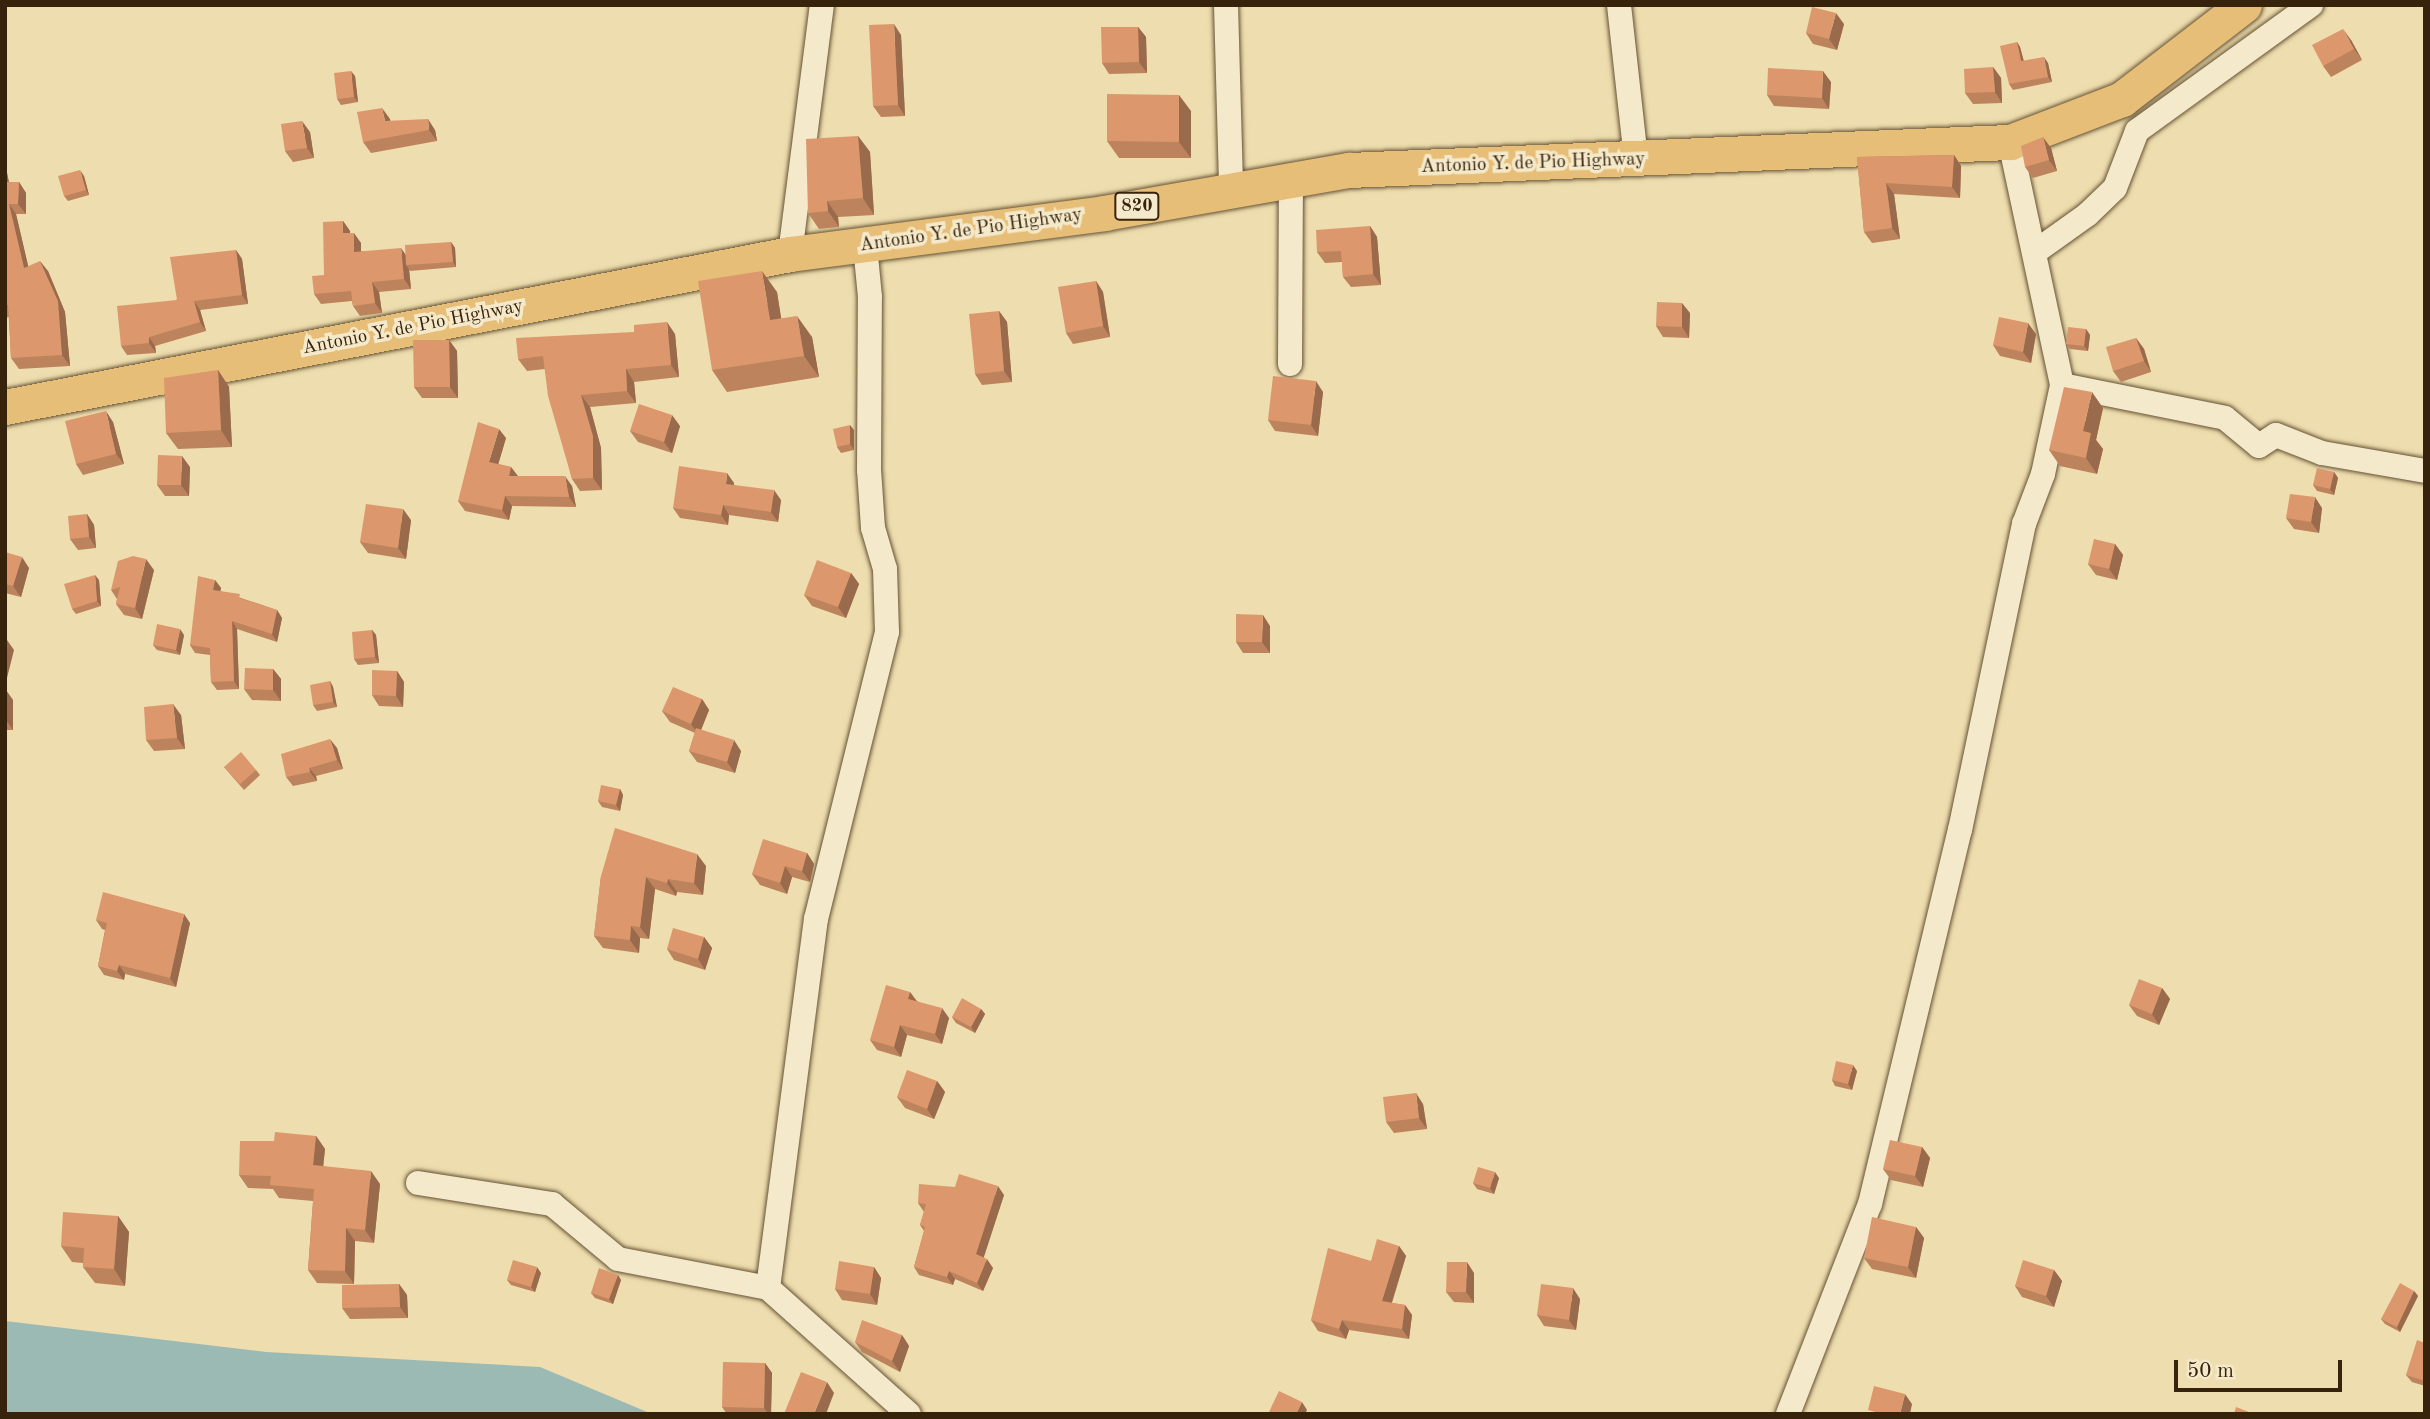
<!DOCTYPE html>
<html>
<head>
<meta charset="utf-8">
<style>
	body { margin:0 }
	#map { position:relative; width:2430px; height:1419px; overflow:hidden; background:#eeddae; font-family:"Old Standard TT",serif }
	div>[style] { position:absolute }
	.water>* { inset:0; background:#9cbab4 }
	.roads { filter:drop-shadow(0 0 2px #655234) drop-shadow(0 0 2px #655234) }
	.minor>* { height:24px; margin:-12px; padding:0 12px; transform-origin:12px; border-radius:12px; background:#f4e9ca }
	.highway>* { height:35px; margin:-17.5px; padding:0 17.5px; transform-origin:17.5px; border-radius:17.5px; background:#e7be77 }
	.wall>* { inset:0; background:#bd835d }
	.shaded-wall>* { inset:0; background:#9a6a4c }
	.building>* { inset:0; background:#dc986c }
	span { translate:-50% -50%; white-space:nowrap; text-align:center; line-height:1.15; -webkit-text-stroke:7px #f4e9ca; paint-order:stroke }
	.shield-label span { padding:2px 5px; background:#f4e9ca; border:2px solid; border-radius:5px; -webkit-text-stroke-width:0 }
	.shield-label { font-size:18px; color:#37230b; font-weight:700 }
	.street-label { font-size:19px; color:#37230b }
	.frame { position:absolute; inset:0; border:7px solid #37230b; pointer-events:none }
	.scale { position:absolute; left:2174px; top:1360px; width:168px; height:32px; box-sizing:border-box; border:4px solid #37230b; border-top:0; padding-left:9px; font-size:21px; line-height:24px; white-space:nowrap; color:#37230b; -webkit-text-stroke:5px #f4e9ca; paint-order:stroke }
</style>
</head>
<body>
<div id="map">
	<div class="water">
		<i style="clip-path:polygon(5px 1321px,266px 1352px,540px 1367px,652px 1414px,5px 1414px)"></i>
	</div>
	<div class="roads">
		<div class="minor">
			<i style="left:1226px;top:5px;width:183px;rotate:88.4deg"></i>
			<i style="left:1619px;top:5px;width:156px;rotate:83.7deg"></i>
			<i style="left:2010px;top:142px;width:249px;rotate:77.9deg"></i>
			<i style="left:2035px;top:252px;width:65px;rotate:-35.6deg"></i>
			<i style="left:2088px;top:214px;width:37px;rotate:-44deg"></i>
			<i style="left:2115px;top:188px;width:61px;rotate:-68.9deg"></i>
			<i style="left:2137px;top:131px;width:215px;rotate:-35.9deg"></i>
			<i style="left:790px;top:254px;width:251px;rotate:-82.7deg"></i>
			<i style="left:1290px;top:364px;width:186px;rotate:-89.7deg"></i>
			<i style="left:418px;top:1183px;width:136px;rotate:8.9deg"></i>
			<i style="left:552px;top:1204px;width:86px;rotate:39.8deg"></i>
			<i style="left:618px;top:1259px;width:153px;rotate:10.9deg"></i>
			<i style="left:768px;top:1288px;width:189px;rotate:41.8deg"></i>
			<i style="left:768px;top:1288px;width:372px;rotate:-82.6deg"></i>
			<i style="left:816px;top:919px;width:296px;rotate:-76.1deg"></i>
			<i style="left:887px;top:632px;width:63px;rotate:-91.8deg"></i>
			<i style="left:885px;top:569px;width:43px;rotate:-106.3deg"></i>
			<i style="left:873px;top:528px;width:58px;rotate:-93.9deg"></i>
			<i style="left:869px;top:470px;width:173px;rotate:-89.7deg"></i>
			<i style="left:870px;top:297px;width:51px;rotate:-95.6deg"></i>
			<i style="left:1788px;top:1414px;width:225px;rotate:-68.7deg"></i>
			<i style="left:1870px;top:1204px;width:385px;rotate:-76.5deg"></i>
			<i style="left:1960px;top:830px;width:313px;rotate:-78.2deg"></i>
			<i style="left:2024px;top:524px;width:53px;rotate:-69.2deg"></i>
			<i style="left:2043px;top:474px;width:91px;rotate:-77.9deg"></i>
			<i style="left:2062px;top:385px;width:166px;rotate:11.4deg"></i>
			<i style="left:2225px;top:418px;width:44px;rotate:39.5deg"></i>
			<i style="left:2259px;top:446px;width:20px;rotate:-33deg"></i>
			<i style="left:2276px;top:435px;width:49px;rotate:21.4deg"></i>
			<i style="left:2322px;top:453px;width:105px;rotate:9.9deg"></i>
		</div>
		<div class="highway">
			<i style="left:5px;top:407px;width:800px;rotate:-11.03deg"></i>
			<i style="left:790px;top:254px;width:317px;rotate:-7.4deg"></i>
			<i style="left:1104px;top:213px;width:249px;rotate:-10deg"></i>
			<i style="left:1349px;top:170px;width:662px;rotate:-2.43deg"></i>
			<i style="left:2010px;top:142px;width:120px;rotate:-21deg"></i>
			<i style="left:2122px;top:99px;width:154px;rotate:-37.6deg"></i>
		</div>
	</div>
	<div class="wall">
		<i style="clip-path:polygon(1844px 24px,1837px 50px,1813px 44px,1806px 33px)"></i>
		<i style="clip-path:polygon(1138px 27px,1146px 37px,1147px 73px,1109px 74px,1102px 63px)"></i>
		<i style="clip-path:polygon(901px 35px,905px 116px,881px 117px,873px 106px)"></i>
		<i style="clip-path:polygon(2351px 40px,2362px 60px,2331px 77px,2323px 66px)"></i>
		<i style="clip-path:polygon(2017px 42px,2020px 47px,2024px 61px,2048px 63px,2052px 82px,2013px 90px,2009px 84px)"></i>
		<i style="clip-path:polygon(1993px 67px,2001px 78px,2002px 103px,1973px 104px,1965px 93px)"></i>
		<i style="clip-path:polygon(355px 76px,358px 102px,341px 105px,337px 99px)"></i>
		<i style="clip-path:polygon(1831px 82px,1829px 109px,1774px 106px,1767px 95px)"></i>
		<i style="clip-path:polygon(1191px 111px,1191px 158px,1119px 158px,1107px 141px)"></i>
		<i style="clip-path:polygon(390px 119px,390px 121px,435px 130px,437px 141px,371px 153px,363px 142px)"></i>
		<i style="clip-path:polygon(310px 132px,314px 158px,293px 162px,285px 151px)"></i>
		<i style="clip-path:polygon(858px 136px,870px 152px,874px 215px,838px 217px,839px 227px,819px 229px,808px 213px)"></i>
		<i style="clip-path:polygon(2051px 148px,2057px 171px,2033px 178px,2025px 167px)"></i>
		<i style="clip-path:polygon(1954px 155px,1961px 166px,1960px 198px,1894px 194px,1900px 239px,1872px 243px,1864px 232px,1857px 157px)"></i>
		<i style="clip-path:polygon(7px 173px,9px 182px,19px 182px,26px 193px,26px 214px,16px 214px,28px 266px,48px 271px,65px 312px,70px 366px,19px 369px,11px 358px,9px 317px,5px 318px,5px 282px,7px 281px)"></i>
		<i style="clip-path:polygon(84px 176px,89px 195px,68px 201px,64px 196px)"></i>
		<i style="clip-path:polygon(343px 221px,350px 231px,350px 233px,361px 243px,361px 251px,406px 255px,451px 242px,455px 248px,456px 267px,410px 271px,409px 269px,411px 289px,379px 292px,382px 313px,360px 316px,353px 306px,352px 301px,321px 304px,314px 294px,324px 275px)"></i>
		<i style="clip-path:polygon(1370px 226px,1377px 237px,1381px 285px,1351px 287px,1343px 277px,1342px 262px,1325px 263px,1317px 252px)"></i>
		<i style="clip-path:polygon(236px 250px,242px 259px,248px 304px,200px 310px,206px 331px,155px 346px,156px 353px,127px 355px,121px 346px)"></i>
		<i style="clip-path:polygon(1096px 281px,1103px 292px,1110px 337px,1073px 344px,1066px 333px)"></i>
		<i style="clip-path:polygon(777px 292px,781px 319px,812px 337px,819px 377px,727px 392px,712px 370px)"></i>
		<i style="clip-path:polygon(999px 311px,1007px 322px,1012px 382px,982px 385px,975px 374px)"></i>
		<i style="clip-path:polygon(1690px 313px,1689px 338px,1663px 337px,1656px 326px)"></i>
		<i style="clip-path:polygon(2086px 329px,2090px 335px,2088px 351px,2070px 349px,2066px 344px)"></i>
		<i style="clip-path:polygon(675px 334px,679px 377px,634px 382px,636px 403px,590px 407px,601px 448px,602px 490px,580px 491px,572px 479px,545px 369px,527px 371px,518px 359px)"></i>
		<i style="clip-path:polygon(2036px 334px,2031px 363px,2000px 356px,1993px 345px)"></i>
		<i style="clip-path:polygon(2136px 338px,2144px 349px,2151px 372px,2121px 382px,2113px 371px)"></i>
		<i style="clip-path:polygon(449px 340px,457px 351px,458px 398px,422px 398px,414px 387px)"></i>
		<i style="clip-path:polygon(218px 370px,229px 387px,232px 447px,178px 449px,166px 433px)"></i>
		<i style="clip-path:polygon(1323px 392px,1318px 436px,1275px 431px,1268px 420px)"></i>
		<i style="clip-path:polygon(2103px 408px,2096px 440px,2103px 449px,2097px 474px,2060px 466px,2049px 450px)"></i>
		<i style="clip-path:polygon(113px 422px,124px 464px,83px 475px,76px 464px)"></i>
		<i style="clip-path:polygon(680px 426px,672px 453px,638px 442px,630px 431px)"></i>
		<i style="clip-path:polygon(854px 430px,854px 450px,841px 453px,837px 447px)"></i>
		<i style="clip-path:polygon(506px 438px,498px 464px,511px 467px,517px 476px,572px 486px,576px 507px,512px 506px,509px 520px,465px 511px,458px 501px)"></i>
		<i style="clip-path:polygon(190px 467px,189px 496px,165px 496px,157px 485px)"></i>
		<i style="clip-path:polygon(2334px 472px,2338px 478px,2334px 495px,2317px 491px,2313px 485px)"></i>
		<i style="clip-path:polygon(734px 483px,734px 485px,781px 500px,778px 522px,729px 515px,728px 525px,680px 518px,673px 508px)"></i>
		<i style="clip-path:polygon(2322px 508px,2319px 533px,2294px 529px,2286px 518px)"></i>
		<i style="clip-path:polygon(87px 514px,94px 525px,96px 548px,78px 550px,70px 539px)"></i>
		<i style="clip-path:polygon(411px 520px,406px 559px,368px 553px,360px 542px)"></i>
		<i style="clip-path:polygon(2115px 544px,2123px 555px,2117px 580px,2096px 575px,2088px 564px)"></i>
		<i style="clip-path:polygon(5px 552px,29px 568px,21px 597px,5px 593px)"></i>
		<i style="clip-path:polygon(154px 570px,142px 619px,124px 615px,116px 604px,117px 599px,111px 590px)"></i>
		<i style="clip-path:polygon(851px 573px,859px 584px,846px 618px,812px 606px,804px 595px)"></i>
		<i style="clip-path:polygon(99px 580px,101px 606px,76px 614px,72px 609px)"></i>
		<i style="clip-path:polygon(215px 580px,221px 588px,220px 591px,277px 610px,282px 618px,277px 642px,237px 629px,239px 689px,217px 690px,211px 682px,210px 655px,195px 653px,190px 645px)"></i>
		<i style="clip-path:polygon(1270px 626px,1270px 653px,1243px 653px,1236px 642px)"></i>
		<i style="clip-path:polygon(372px 630px,376px 635px,379px 663px,358px 665px,354px 659px)"></i>
		<i style="clip-path:polygon(184px 635px,180px 655px,157px 650px,153px 645px)"></i>
		<i style="clip-path:polygon(273px 669px,281px 679px,281px 701px,252px 700px,244px 689px)"></i>
		<i style="clip-path:polygon(397px 671px,404px 682px,403px 707px,379px 706px,372px 695px)"></i>
		<i style="clip-path:polygon(330px 681px,333px 687px,337px 707px,317px 711px,313px 705px)"></i>
		<i style="clip-path:polygon(5px 690px,13px 700px,13px 730px,5px 730px)"></i>
		<i style="clip-path:polygon(702px 699px,709px 710px,701px 730px,741px 751px,735px 773px,697px 762px,689px 751px,695px 733px,670px 722px,662px 711px)"></i>
		<i style="clip-path:polygon(181px 715px,185px 749px,154px 751px,146px 740px)"></i>
		<i style="clip-path:polygon(337px 748px,343px 769px,316px 776px,317px 781px,293px 786px,286px 777px)"></i>
		<i style="clip-path:polygon(224px 767px,256px 770px,260px 775px,244px 790px)"></i>
		<i style="clip-path:polygon(620px 789px,623px 795px,620px 811px,602px 807px,598px 801px)"></i>
		<i style="clip-path:polygon(807px 853px,814px 864px,810px 882px,792px 877px,787px 894px,760px 885px,752px 874px)"></i>
		<i style="clip-path:polygon(706px 866px,703px 895px,677px 892px,676px 896px,655px 889px,649px 939px,640px 938px,639px 953px,603px 948px,594px 936px,601px 876px)"></i>
		<i style="clip-path:polygon(96px 920px,190px 923px,176px 987px,125px 974px,124px 980px,104px 975px,98px 966px,105px 930px,102px 929px)"></i>
		<i style="clip-path:polygon(704px 937px,712px 948px,705px 970px,674px 960px,667px 949px)"></i>
		<i style="clip-path:polygon(2162px 988px,2170px 999px,2159px 1025px,2137px 1016px,2129px 1005px)"></i>
		<i style="clip-path:polygon(910px 992px,917px 1001px,949px 1018px,942px 1044px,907px 1035px,901px 1057px,877px 1050px,870px 1040px)"></i>
		<i style="clip-path:polygon(981px 1009px,985px 1014px,975px 1033px,956px 1023px,952px 1017px)"></i>
		<i style="clip-path:polygon(1857px 1071px,1852px 1090px,1835px 1086px,1832px 1080px)"></i>
		<i style="clip-path:polygon(937px 1081px,945px 1092px,934px 1119px,905px 1108px,897px 1097px)"></i>
		<i style="clip-path:polygon(1423px 1104px,1427px 1129px,1394px 1133px,1386px 1122px)"></i>
		<i style="clip-path:polygon(316px 1136px,325px 1149px,323px 1166px,380px 1184px,374px 1243px,355px 1241px,354px 1284px,317px 1283px,308px 1270px,313px 1201px,279px 1198px,273px 1189px,248px 1188px,239px 1175px,274px 1141px)"></i>
		<i style="clip-path:polygon(1922px 1147px,1930px 1158px,1923px 1187px,1891px 1180px,1883px 1169px)"></i>
		<i style="clip-path:polygon(1499px 1178px,1494px 1194px,1477px 1189px,1473px 1183px)"></i>
		<i style="clip-path:polygon(1004px 1195px,983px 1258px,993px 1268px,983px 1291px,955px 1279px,953px 1285px,919px 1275px,914px 1267px,924px 1231px,920px 1225px,924px 1212px,918px 1203px)"></i>
		<i style="clip-path:polygon(118px 1216px,129px 1232px,125px 1286px,95px 1283px,83px 1267px,83px 1263px,72px 1262px,61px 1246px)"></i>
		<i style="clip-path:polygon(1916px 1227px,1924px 1238px,1916px 1278px,1872px 1269px,1864px 1258px)"></i>
		<i style="clip-path:polygon(1399px 1246px,1406px 1256px,1392px 1303px,1405px 1305px,1412px 1315px,1409px 1339px,1349px 1330px,1346px 1339px,1318px 1331px,1311px 1320px,1371px 1261px)"></i>
		<i style="clip-path:polygon(874px 1267px,881px 1278px,877px 1305px,842px 1300px,835px 1289px)"></i>
		<i style="clip-path:polygon(2054px 1270px,2062px 1281px,2054px 1307px,2022px 1297px,2015px 1286px)"></i>
		<i style="clip-path:polygon(541px 1273px,535px 1292px,511px 1285px,507px 1280px)"></i>
		<i style="clip-path:polygon(1474px 1273px,1474px 1303px,1454px 1302px,1446px 1292px)"></i>
		<i style="clip-path:polygon(618px 1275px,621px 1280px,613px 1304px,595px 1298px,591px 1293px)"></i>
		<i style="clip-path:polygon(399px 1284px,407px 1295px,408px 1318px,350px 1319px,342px 1308px)"></i>
		<i style="clip-path:polygon(2414px 1291px,2418px 1296px,2400px 1332px,2385px 1324px,2381px 1319px)"></i>
		<i style="clip-path:polygon(1580px 1299px,1576px 1330px,1544px 1326px,1537px 1315px)"></i>
		<i style="clip-path:polygon(902px 1335px,909px 1346px,900px 1372px,862px 1352px,855px 1342px)"></i>
		<i style="clip-path:polygon(2425px 1343px,2425px 1386px,2412px 1382px,2406px 1375px)"></i>
		<i style="clip-path:polygon(765px 1363px,772px 1373px,771px 1414px,727px 1414px,722px 1407px)"></i>
	</div>
	<div class="shaded-wall">
		<i style="clip-path:polygon(1836px 13px,1844px 24px,1837px 50px,1829px 39px)"></i>
		<i style="clip-path:polygon(894px 24px,901px 35px,905px 116px,898px 105px)"></i>
		<i style="clip-path:polygon(1138px 27px,1146px 37px,1147px 73px,1139px 62px)"></i>
		<i style="clip-path:polygon(2343px 29px,2351px 40px,2362px 60px,2354px 49px)"></i>
		<i style="clip-path:polygon(2017px 42px,2020px 47px,2025px 67px,2021px 61px)"></i>
		<i style="clip-path:polygon(2044px 57px,2048px 63px,2052px 82px,2048px 77px)"></i>
		<i style="clip-path:polygon(1993px 67px,2001px 78px,2002px 103px,1995px 92px)"></i>
		<i style="clip-path:polygon(351px 71px,355px 76px,358px 102px,354px 97px)"></i>
		<i style="clip-path:polygon(1823px 71px,1831px 82px,1829px 109px,1822px 98px)"></i>
		<i style="clip-path:polygon(1179px 95px,1191px 111px,1191px 158px,1179px 142px)"></i>
		<i style="clip-path:polygon(382px 108px,390px 119px,393px 132px,385px 121px)"></i>
		<i style="clip-path:polygon(428px 119px,435px 130px,437px 141px,429px 130px)"></i>
		<i style="clip-path:polygon(302px 121px,310px 132px,314px 158px,307px 148px)"></i>
		<i style="clip-path:polygon(858px 136px,870px 152px,874px 215px,863px 198px)"></i>
		<i style="clip-path:polygon(2043px 137px,2051px 148px,2057px 171px,2049px 160px)"></i>
		<i style="clip-path:polygon(1954px 155px,1961px 166px,1960px 198px,1952px 187px)"></i>
		<i style="clip-path:polygon(80px 170px,84px 176px,89px 195px,86px 190px)"></i>
		<i style="clip-path:polygon(5px 171px,7px 173px,11px 193px,5px 184px)"></i>
		<i style="clip-path:polygon(19px 182px,26px 193px,26px 214px,18px 204px)"></i>
		<i style="clip-path:polygon(1886px 183px,1894px 194px,1900px 239px,1892px 228px)"></i>
		<i style="clip-path:polygon(827px 201px,838px 217px,839px 227px,828px 211px)"></i>
		<i style="clip-path:polygon(9px 204px,16px 214px,31px 278px,24px 268px)"></i>
		<i style="clip-path:polygon(343px 221px,350px 231px,350px 243px,343px 233px)"></i>
		<i style="clip-path:polygon(1370px 226px,1377px 237px,1381px 285px,1373px 274px)"></i>
		<i style="clip-path:polygon(354px 233px,361px 243px,361px 262px,354px 252px)"></i>
		<i style="clip-path:polygon(451px 242px,455px 248px,456px 267px,453px 262px)"></i>
		<i style="clip-path:polygon(401px 248px,408px 258px,406px 265px,409px 269px,411px 289px,404px 279px)"></i>
		<i style="clip-path:polygon(236px 250px,242px 259px,248px 304px,242px 295px)"></i>
		<i style="clip-path:polygon(40px 261px,48px 271px,65px 312px,70px 366px,62px 355px)"></i>
		<i style="clip-path:polygon(762px 271px,777px 292px,785px 342px,770px 320px)"></i>
		<i style="clip-path:polygon(1096px 281px,1103px 292px,1110px 337px,1103px 326px)"></i>
		<i style="clip-path:polygon(372px 282px,379px 292px,382px 313px,375px 303px)"></i>
		<i style="clip-path:polygon(194px 301px,200px 310px,206px 331px,200px 322px)"></i>
		<i style="clip-path:polygon(1682px 303px,1690px 313px,1689px 338px,1682px 327px)"></i>
		<i style="clip-path:polygon(999px 311px,1007px 322px,1012px 382px,1004px 371px)"></i>
		<i style="clip-path:polygon(797px 316px,812px 337px,819px 377px,804px 356px)"></i>
		<i style="clip-path:polygon(667px 322px,675px 334px,679px 377px,671px 365px)"></i>
		<i style="clip-path:polygon(2028px 323px,2036px 334px,2031px 363px,2023px 352px)"></i>
		<i style="clip-path:polygon(2086px 329px,2090px 335px,2088px 351px,2084px 346px)"></i>
		<i style="clip-path:polygon(149px 337px,155px 346px,156px 353px,149px 343px)"></i>
		<i style="clip-path:polygon(2136px 338px,2144px 349px,2151px 372px,2144px 361px)"></i>
		<i style="clip-path:polygon(449px 340px,457px 351px,458px 398px,450px 387px)"></i>
		<i style="clip-path:polygon(626px 369px,634px 382px,636px 403px,627px 391px)"></i>
		<i style="clip-path:polygon(218px 370px,229px 387px,232px 447px,221px 430px)"></i>
		<i style="clip-path:polygon(1316px 381px,1323px 392px,1318px 436px,1311px 425px)"></i>
		<i style="clip-path:polygon(2092px 392px,2103px 408px,2096px 440px,2103px 449px,2097px 474px,2086px 458px,2083px 431px)"></i>
		<i style="clip-path:polygon(581px 395px,590px 407px,601px 448px,602px 490px,593px 478px)"></i>
		<i style="clip-path:polygon(106px 411px,113px 422px,124px 464px,116px 454px)"></i>
		<i style="clip-path:polygon(672px 415px,680px 426px,672px 453px,664px 442px)"></i>
		<i style="clip-path:polygon(850px 425px,854px 430px,854px 450px,850px 444px)"></i>
		<i style="clip-path:polygon(499px 429px,506px 438px,496px 472px,489px 462px)"></i>
		<i style="clip-path:polygon(182px 456px,190px 467px,189px 496px,181px 485px)"></i>
		<i style="clip-path:polygon(511px 467px,518px 476px,509px 476px)"></i>
		<i style="clip-path:polygon(2334px 472px,2338px 478px,2334px 495px,2330px 489px)"></i>
		<i style="clip-path:polygon(727px 473px,734px 483px,733px 494px,726px 484px)"></i>
		<i style="clip-path:polygon(565px 476px,572px 486px,576px 507px,569px 497px)"></i>
		<i style="clip-path:polygon(774px 490px,781px 500px,778px 522px,771px 512px)"></i>
		<i style="clip-path:polygon(505px 496px,512px 506px,509px 520px,502px 510px)"></i>
		<i style="clip-path:polygon(2315px 497px,2322px 508px,2319px 533px,2311px 522px)"></i>
		<i style="clip-path:polygon(723px 505px,729px 515px,728px 525px,721px 515px)"></i>
		<i style="clip-path:polygon(403px 509px,411px 520px,406px 559px,398px 548px)"></i>
		<i style="clip-path:polygon(87px 514px,94px 525px,96px 548px,89px 537px)"></i>
		<i style="clip-path:polygon(2115px 544px,2123px 555px,2117px 580px,2109px 569px)"></i>
		<i style="clip-path:polygon(22px 557px,29px 568px,21px 597px,13px 586px)"></i>
		<i style="clip-path:polygon(146px 559px,154px 570px,142px 619px,135px 608px)"></i>
		<i style="clip-path:polygon(851px 573px,859px 584px,846px 618px,838px 607px)"></i>
		<i style="clip-path:polygon(95px 575px,99px 580px,101px 606px,97px 601px)"></i>
		<i style="clip-path:polygon(215px 580px,221px 588px,219px 598px,213px 590px)"></i>
		<i style="clip-path:polygon(277px 610px,282px 618px,277px 642px,272px 634px)"></i>
		<i style="clip-path:polygon(1263px 615px,1270px 626px,1270px 653px,1262px 642px)"></i>
		<i style="clip-path:polygon(232px 621px,237px 629px,239px 689px,234px 681px)"></i>
		<i style="clip-path:polygon(180px 629px,184px 635px,180px 655px,176px 650px)"></i>
		<i style="clip-path:polygon(372px 630px,376px 635px,379px 663px,375px 657px)"></i>
		<i style="clip-path:polygon(7px 640px,14px 650px,5px 686px,5px 648px)"></i>
		<i style="clip-path:polygon(273px 669px,281px 679px,281px 701px,273px 690px)"></i>
		<i style="clip-path:polygon(397px 671px,404px 682px,403px 707px,396px 696px)"></i>
		<i style="clip-path:polygon(330px 681px,333px 687px,337px 707px,333px 702px)"></i>
		<i style="clip-path:polygon(6px 690px,13px 700px,13px 730px,6px 720px)"></i>
		<i style="clip-path:polygon(702px 699px,709px 710px,699px 735px,691px 724px)"></i>
		<i style="clip-path:polygon(173px 704px,181px 715px,185px 749px,177px 738px)"></i>
		<i style="clip-path:polygon(330px 739px,337px 748px,343px 769px,337px 760px)"></i>
		<i style="clip-path:polygon(734px 740px,741px 751px,735px 773px,727px 762px)"></i>
		<i style="clip-path:polygon(309px 768px,316px 776px,317px 781px,310px 772px)"></i>
		<i style="clip-path:polygon(620px 789px,623px 795px,620px 811px,616px 805px)"></i>
		<i style="clip-path:polygon(807px 853px,814px 864px,810px 882px,802px 871px)"></i>
		<i style="clip-path:polygon(697px 854px,706px 866px,703px 895px,694px 883px)"></i>
		<i style="clip-path:polygon(785px 866px,792px 877px,787px 894px,780px 883px)"></i>
		<i style="clip-path:polygon(646px 877px,655px 889px,649px 939px,640px 927px)"></i>
		<i style="clip-path:polygon(668px 879px,677px 892px,676px 896px,667px 883px)"></i>
		<i style="clip-path:polygon(184px 914px,190px 923px,176px 987px,170px 978px)"></i>
		<i style="clip-path:polygon(631px 926px,640px 938px,639px 953px,630px 940px)"></i>
		<i style="clip-path:polygon(704px 937px,712px 948px,705px 970px,698px 959px)"></i>
		<i style="clip-path:polygon(119px 965px,125px 974px,124px 980px,117px 971px)"></i>
		<i style="clip-path:polygon(2162px 988px,2170px 999px,2159px 1025px,2152px 1014px)"></i>
		<i style="clip-path:polygon(910px 992px,917px 1002px,908px 999px)"></i>
		<i style="clip-path:polygon(942px 1008px,949px 1018px,942px 1044px,935px 1034px)"></i>
		<i style="clip-path:polygon(981px 1009px,985px 1014px,975px 1033px,971px 1027px)"></i>
		<i style="clip-path:polygon(900px 1025px,907px 1035px,901px 1057px,894px 1047px)"></i>
		<i style="clip-path:polygon(1853px 1065px,1857px 1071px,1852px 1090px,1848px 1084px)"></i>
		<i style="clip-path:polygon(937px 1081px,945px 1092px,934px 1119px,927px 1109px)"></i>
		<i style="clip-path:polygon(1416px 1093px,1423px 1104px,1427px 1129px,1419px 1118px)"></i>
		<i style="clip-path:polygon(316px 1136px,325px 1149px,322px 1178px,313px 1165px)"></i>
		<i style="clip-path:polygon(1922px 1147px,1930px 1158px,1923px 1187px,1915px 1176px)"></i>
		<i style="clip-path:polygon(371px 1171px,380px 1184px,374px 1243px,365px 1230px)"></i>
		<i style="clip-path:polygon(1495px 1172px,1499px 1178px,1494px 1194px,1490px 1188px)"></i>
		<i style="clip-path:polygon(998px 1186px,1004px 1195px,982px 1263px,976px 1254px)"></i>
		<i style="clip-path:polygon(118px 1216px,129px 1232px,125px 1286px,114px 1269px)"></i>
		<i style="clip-path:polygon(1916px 1227px,1924px 1238px,1916px 1278px,1908px 1267px)"></i>
		<i style="clip-path:polygon(346px 1228px,355px 1241px,354px 1284px,345px 1271px)"></i>
		<i style="clip-path:polygon(1399px 1246px,1406px 1256px,1389px 1311px,1382px 1301px)"></i>
		<i style="clip-path:polygon(987px 1259px,993px 1268px,983px 1291px,977px 1283px)"></i>
		<i style="clip-path:polygon(1467px 1262px,1474px 1273px,1474px 1303px,1466px 1292px)"></i>
		<i style="clip-path:polygon(537px 1267px,541px 1273px,535px 1292px,531px 1287px)"></i>
		<i style="clip-path:polygon(874px 1267px,881px 1278px,877px 1305px,870px 1294px)"></i>
		<i style="clip-path:polygon(2054px 1270px,2062px 1281px,2054px 1307px,2046px 1296px)"></i>
		<i style="clip-path:polygon(949px 1271px,955px 1279px,953px 1285px,947px 1277px)"></i>
		<i style="clip-path:polygon(618px 1275px,621px 1280px,613px 1304px,609px 1299px)"></i>
		<i style="clip-path:polygon(399px 1284px,407px 1295px,408px 1318px,400px 1307px)"></i>
		<i style="clip-path:polygon(1573px 1288px,1580px 1299px,1576px 1330px,1569px 1320px)"></i>
		<i style="clip-path:polygon(2414px 1291px,2418px 1296px,2400px 1332px,2397px 1327px)"></i>
		<i style="clip-path:polygon(1405px 1305px,1412px 1315px,1409px 1339px,1402px 1329px)"></i>
		<i style="clip-path:polygon(1342px 1320px,1349px 1330px,1346px 1339px,1339px 1329px)"></i>
		<i style="clip-path:polygon(902px 1335px,909px 1346px,900px 1372px,892px 1361px)"></i>
		<i style="clip-path:polygon(765px 1363px,772px 1373px,771px 1414px,768px 1414px,764px 1408px)"></i>
		<i style="clip-path:polygon(827px 1382px,834px 1393px,826px 1414px,814px 1414px)"></i>
		<i style="clip-path:polygon(1905px 1394px,1912px 1404px,1910px 1414px,1900px 1414px)"></i>
		<i style="clip-path:polygon(1302px 1402px,1307px 1410px,1305px 1414px,1296px 1414px)"></i>
	</div>
	<div class="building">
		<i style="clip-path:polygon(1812px 7px,1836px 13px,1829px 39px,1806px 33px)"></i>
		<i style="clip-path:polygon(894px 24px,898px 105px,873px 106px,869px 25px)"></i>
		<i style="clip-path:polygon(1101px 27px,1138px 27px,1139px 62px,1102px 63px)"></i>
		<i style="clip-path:polygon(2343px 29px,2354px 49px,2323px 66px,2312px 45px)"></i>
		<i style="clip-path:polygon(2017px 42px,2021px 61px,2044px 57px,2048px 77px,2009px 84px,2000px 46px)"></i>
		<i style="clip-path:polygon(1993px 67px,1995px 92px,1965px 93px,1964px 69px)"></i>
		<i style="clip-path:polygon(1768px 68px,1823px 71px,1822px 98px,1767px 95px)"></i>
		<i style="clip-path:polygon(351px 71px,354px 97px,337px 99px,334px 73px)"></i>
		<i style="clip-path:polygon(1107px 94px,1179px 95px,1179px 142px,1107px 141px)"></i>
		<i style="clip-path:polygon(382px 108px,385px 121px,428px 119px,429px 130px,363px 142px,357px 112px)"></i>
		<i style="clip-path:polygon(302px 121px,307px 148px,285px 151px,281px 124px)"></i>
		<i style="clip-path:polygon(858px 136px,863px 198px,827px 201px,828px 211px,808px 213px,806px 139px)"></i>
		<i style="clip-path:polygon(2043px 137px,2049px 160px,2025px 167px,2021px 146px)"></i>
		<i style="clip-path:polygon(1954px 155px,1952px 187px,1886px 183px,1892px 228px,1864px 232px,1857px 157px)"></i>
		<i style="clip-path:polygon(80px 170px,86px 190px,64px 196px,58px 176px)"></i>
		<i style="clip-path:polygon(5px 182px,19px 182px,18px 204px,9px 204px,24px 268px,40px 261px,58px 301px,62px 355px,11px 358px,8px 305px,5px 305px,5px 282px,7px 281px,5px 273px)"></i>
		<i style="clip-path:polygon(343px 221px,343px 233px,354px 233px,354px 252px,401px 248px,404px 279px,372px 282px,375px 303px,353px 306px,351px 291px,314px 294px,312px 276px,324px 275px,323px 222px)"></i>
		<i style="clip-path:polygon(1370px 226px,1373px 274px,1343px 277px,1341px 251px,1317px 252px,1316px 230px)"></i>
		<i style="clip-path:polygon(451px 242px,453px 262px,406px 265px,405px 245px)"></i>
		<i style="clip-path:polygon(236px 250px,242px 295px,194px 301px,200px 322px,149px 337px,149px 343px,121px 346px,117px 306px,177px 300px,170px 257px)"></i>
		<i style="clip-path:polygon(762px 271px,770px 320px,797px 316px,804px 356px,712px 370px,698px 281px)"></i>
		<i style="clip-path:polygon(1096px 281px,1103px 326px,1066px 333px,1058px 287px)"></i>
		<i style="clip-path:polygon(1657px 302px,1682px 303px,1682px 327px,1656px 326px)"></i>
		<i style="clip-path:polygon(999px 311px,1004px 371px,975px 374px,969px 314px)"></i>
		<i style="clip-path:polygon(1999px 317px,2028px 323px,2023px 352px,1993px 345px)"></i>
		<i style="clip-path:polygon(667px 322px,671px 365px,626px 369px,627px 391px,581px 395px,593px 436px,593px 478px,572px 479px,548px 396px,543px 356px,518px 359px,516px 338px,634px 332px,634px 325px)"></i>
		<i style="clip-path:polygon(2068px 327px,2086px 329px,2084px 346px,2066px 344px)"></i>
		<i style="clip-path:polygon(2136px 338px,2144px 361px,2113px 371px,2106px 347px)"></i>
		<i style="clip-path:polygon(413px 340px,449px 340px,450px 387px,414px 387px)"></i>
		<i style="clip-path:polygon(218px 370px,221px 430px,166px 433px,164px 378px)"></i>
		<i style="clip-path:polygon(1273px 376px,1316px 381px,1311px 425px,1268px 420px)"></i>
		<i style="clip-path:polygon(2064px 387px,2092px 392px,2083px 431px,2091px 433px,2086px 458px,2049px 450px)"></i>
		<i style="clip-path:polygon(639px 404px,672px 415px,664px 442px,630px 431px)"></i>
		<i style="clip-path:polygon(106px 411px,116px 454px,76px 464px,65px 421px)"></i>
		<i style="clip-path:polygon(478px 422px,499px 429px,489px 462px,511px 467px,509px 476px,565px 476px,569px 497px,505px 496px,502px 510px,458px 501px)"></i>
		<i style="clip-path:polygon(850px 425px,850px 444px,837px 447px,833px 429px)"></i>
		<i style="clip-path:polygon(158px 455px,182px 456px,181px 485px,157px 485px)"></i>
		<i style="clip-path:polygon(679px 466px,727px 473px,726px 484px,774px 490px,771px 512px,723px 505px,721px 515px,673px 508px)"></i>
		<i style="clip-path:polygon(2317px 468px,2334px 472px,2330px 489px,2313px 485px)"></i>
		<i style="clip-path:polygon(2290px 494px,2315px 497px,2311px 522px,2286px 518px)"></i>
		<i style="clip-path:polygon(366px 504px,403px 509px,398px 548px,360px 542px)"></i>
		<i style="clip-path:polygon(87px 514px,89px 537px,70px 539px,68px 516px)"></i>
		<i style="clip-path:polygon(2094px 539px,2115px 544px,2109px 569px,2088px 564px)"></i>
		<i style="clip-path:polygon(5px 552px,22px 557px,13px 586px,5px 584px)"></i>
		<i style="clip-path:polygon(133px 556px,146px 559px,135px 608px,116px 604px,120px 587px,111px 590px,118px 561px)"></i>
		<i style="clip-path:polygon(817px 560px,851px 573px,838px 607px,804px 595px)"></i>
		<i style="clip-path:polygon(95px 575px,97px 601px,72px 609px,64px 584px)"></i>
		<i style="clip-path:polygon(198px 576px,215px 580px,213px 590px,240px 594px,239px 598px,277px 610px,272px 634px,232px 621px,234px 681px,211px 682px,210px 648px,190px 645px)"></i>
		<i style="clip-path:polygon(1236px 614px,1263px 615px,1262px 642px,1236px 642px)"></i>
		<i style="clip-path:polygon(157px 624px,180px 629px,176px 650px,153px 645px)"></i>
		<i style="clip-path:polygon(372px 630px,375px 657px,354px 659px,352px 632px)"></i>
		<i style="clip-path:polygon(245px 668px,273px 669px,273px 690px,244px 689px)"></i>
		<i style="clip-path:polygon(372px 670px,397px 671px,396px 696px,372px 695px)"></i>
		<i style="clip-path:polygon(330px 681px,333px 702px,313px 705px,310px 685px)"></i>
		<i style="clip-path:polygon(673px 687px,702px 699px,691px 724px,662px 711px)"></i>
		<i style="clip-path:polygon(5px 690px,6px 690px,6px 720px,5px 720px)"></i>
		<i style="clip-path:polygon(173px 704px,177px 738px,146px 740px,144px 707px)"></i>
		<i style="clip-path:polygon(696px 728px,734px 740px,727px 762px,689px 751px)"></i>
		<i style="clip-path:polygon(330px 739px,337px 760px,309px 768px,310px 772px,286px 777px,281px 754px)"></i>
		<i style="clip-path:polygon(241px 752px,256px 770px,240px 784px,224px 767px)"></i>
		<i style="clip-path:polygon(601px 785px,620px 789px,616px 805px,598px 801px)"></i>
		<i style="clip-path:polygon(615px 828px,697px 854px,694px 883px,668px 879px,667px 883px,646px 877px,640px 927px,631px 926px,630px 940px,594px 936px,601px 876px)"></i>
		<i style="clip-path:polygon(763px 839px,807px 853px,802px 871px,785px 866px,780px 883px,752px 874px)"></i>
		<i style="clip-path:polygon(103px 892px,184px 914px,170px 978px,119px 965px,117px 971px,98px 966px,107px 923px,96px 920px)"></i>
		<i style="clip-path:polygon(673px 928px,704px 937px,698px 959px,667px 949px)"></i>
		<i style="clip-path:polygon(2139px 979px,2162px 988px,2152px 1014px,2129px 1005px)"></i>
		<i style="clip-path:polygon(886px 985px,910px 992px,908px 999px,942px 1008px,935px 1034px,900px 1025px,894px 1047px,870px 1040px)"></i>
		<i style="clip-path:polygon(962px 998px,981px 1009px,971px 1027px,952px 1017px)"></i>
		<i style="clip-path:polygon(1836px 1061px,1853px 1065px,1848px 1084px,1832px 1080px)"></i>
		<i style="clip-path:polygon(907px 1070px,937px 1081px,927px 1109px,897px 1097px)"></i>
		<i style="clip-path:polygon(1416px 1093px,1419px 1118px,1386px 1122px,1383px 1097px)"></i>
		<i style="clip-path:polygon(275px 1132px,316px 1136px,313px 1165px,371px 1171px,365px 1230px,346px 1228px,345px 1271px,308px 1270px,314px 1189px,270px 1185px,271px 1176px,239px 1175px,240px 1141px,274px 1141px)"></i>
		<i style="clip-path:polygon(1890px 1140px,1922px 1147px,1915px 1176px,1883px 1169px)"></i>
		<i style="clip-path:polygon(1478px 1167px,1495px 1172px,1490px 1188px,1473px 1183px)"></i>
		<i style="clip-path:polygon(959px 1174px,998px 1186px,976px 1254px,987px 1259px,977px 1283px,949px 1271px,947px 1277px,914px 1267px,925px 1227px,920px 1225px,926px 1204px,918px 1203px,919px 1184px,955px 1187px)"></i>
		<i style="clip-path:polygon(63px 1212px,118px 1216px,114px 1269px,83px 1267px,84px 1248px,61px 1246px)"></i>
		<i style="clip-path:polygon(1872px 1217px,1916px 1227px,1908px 1267px,1864px 1258px)"></i>
		<i style="clip-path:polygon(1377px 1239px,1399px 1246px,1382px 1301px,1405px 1305px,1402px 1329px,1342px 1320px,1339px 1329px,1311px 1320px,1328px 1248px,1371px 1261px)"></i>
		<i style="clip-path:polygon(513px 1260px,537px 1267px,531px 1287px,507px 1280px)"></i>
		<i style="clip-path:polygon(2023px 1260px,2054px 1270px,2046px 1296px,2015px 1286px)"></i>
		<i style="clip-path:polygon(839px 1261px,874px 1267px,870px 1294px,835px 1289px)"></i>
		<i style="clip-path:polygon(1447px 1262px,1467px 1262px,1466px 1292px,1446px 1292px)"></i>
		<i style="clip-path:polygon(599px 1268px,618px 1275px,609px 1299px,591px 1293px)"></i>
		<i style="clip-path:polygon(2400px 1283px,2414px 1291px,2397px 1327px,2381px 1319px)"></i>
		<i style="clip-path:polygon(399px 1284px,400px 1307px,342px 1308px,342px 1285px)"></i>
		<i style="clip-path:polygon(1541px 1284px,1573px 1288px,1569px 1320px,1537px 1315px)"></i>
		<i style="clip-path:polygon(862px 1320px,902px 1335px,892px 1361px,855px 1342px)"></i>
		<i style="clip-path:polygon(2417px 1340px,2425px 1343px,2425px 1381px,2406px 1375px)"></i>
		<i style="clip-path:polygon(723px 1362px,765px 1363px,764px 1408px,722px 1407px)"></i>
		<i style="clip-path:polygon(801px 1372px,827px 1382px,814px 1414px,784px 1414px)"></i>
		<i style="clip-path:polygon(1874px 1386px,1905px 1394px,1900px 1414px,1878px 1414px,1879px 1413px,1868px 1410px)"></i>
		<i style="clip-path:polygon(1279px 1391px,1302px 1402px,1296px 1414px,1268px 1414px)"></i>
		<i style="clip-path:polygon(2236px 1407px,2254px 1414px,2234px 1414px)"></i>
	</div>
	<div class="shield-label">
		<span style="left:1137px;top:206px">820</span>
	</div>
	<div class="street-label">
		<span style="left:1533px;top:164px;rotate:-2deg">Antonio Y. de Pio Highway</span>
		<span style="left:971px;top:231px;rotate:-8deg">Antonio Y. de Pio Highway</span>
		<span style="left:413px;top:328px;rotate:-11deg">Antonio Y. de Pio Highway</span>
	</div>
	<div class="frame"></div>
	<div class="scale">50 m</div>
</div>
</body>
</html>
